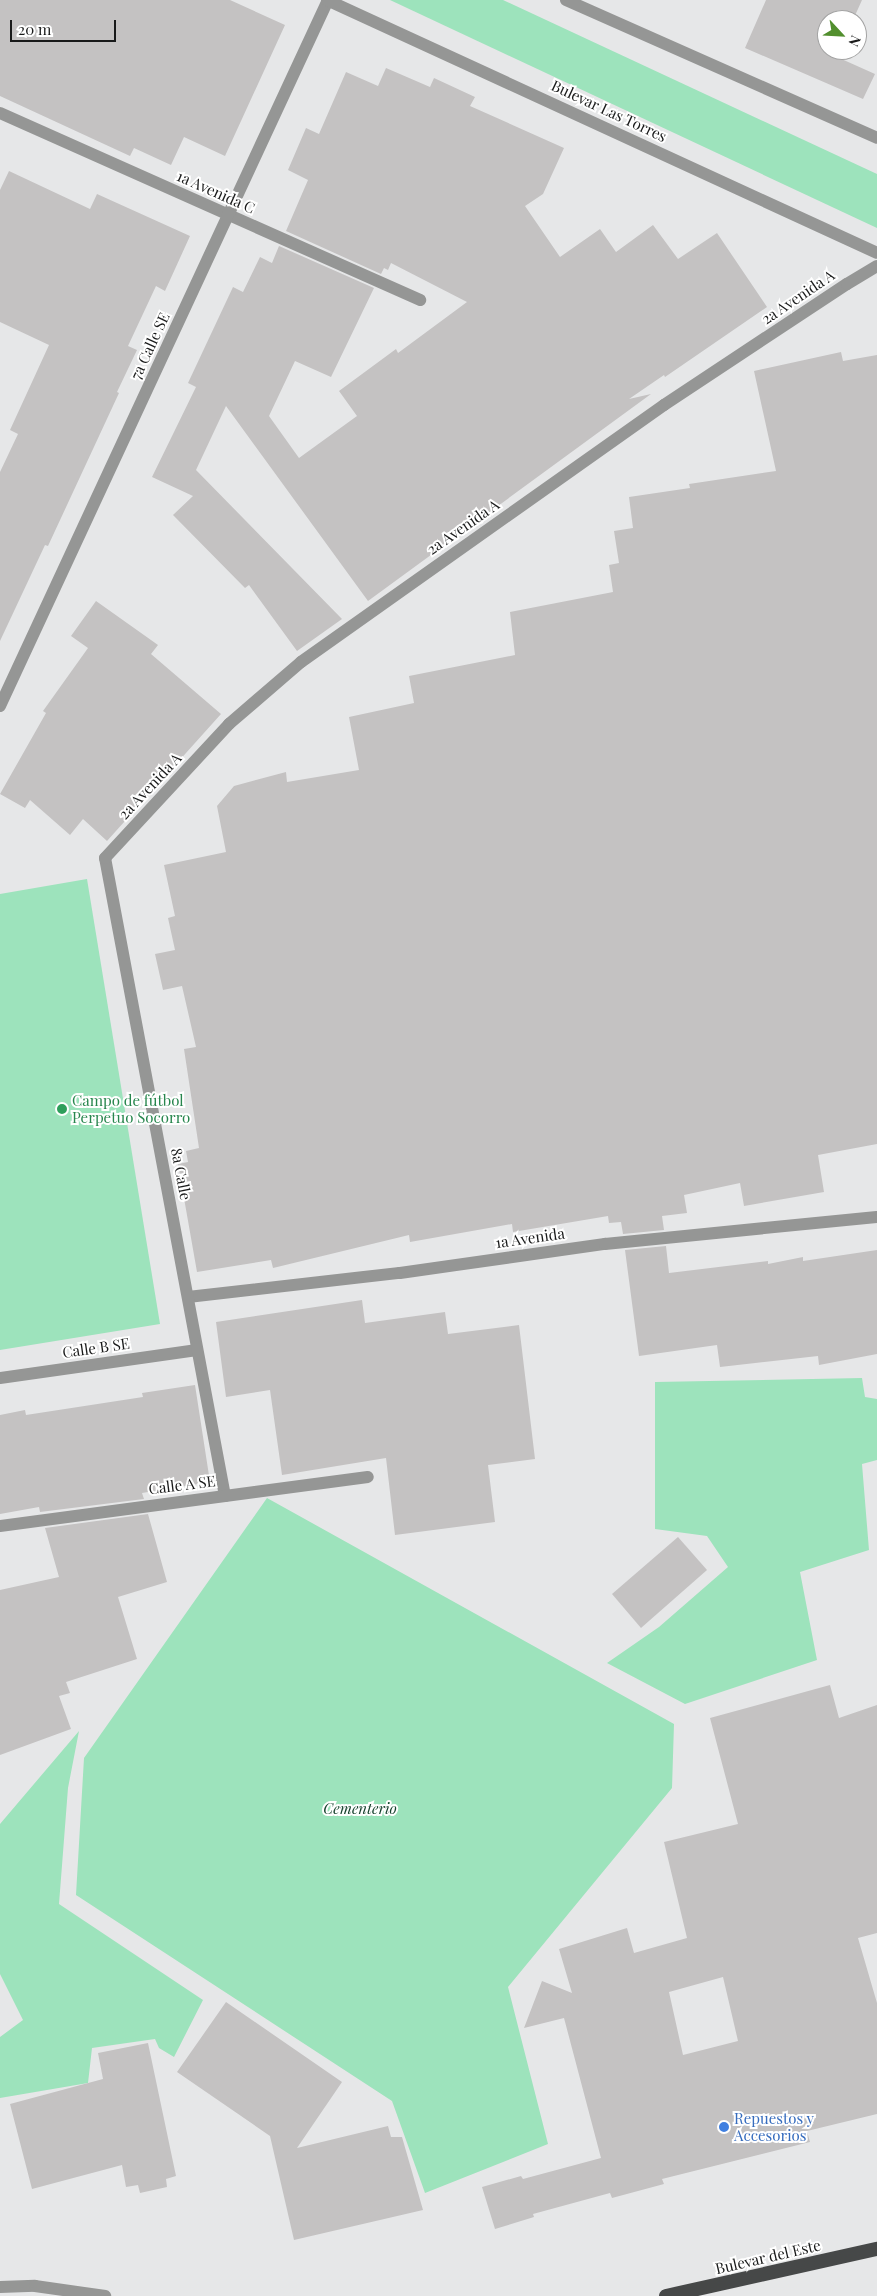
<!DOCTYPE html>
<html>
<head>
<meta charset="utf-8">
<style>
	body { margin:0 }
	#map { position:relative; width:877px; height:2296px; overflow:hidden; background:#e6e7e8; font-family:"Playfair Display",serif }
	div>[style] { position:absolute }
	.green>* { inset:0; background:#9de3bc }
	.building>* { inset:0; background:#c4c2c2 }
	.minor>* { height:12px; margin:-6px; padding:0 6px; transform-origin:6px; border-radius:6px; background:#959695 }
	.tertiary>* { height:12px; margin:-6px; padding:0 6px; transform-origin:6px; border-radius:6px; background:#959695 }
	.trunk>* { height:14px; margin:-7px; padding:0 7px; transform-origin:7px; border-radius:7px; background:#464848 }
	.dots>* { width:14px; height:14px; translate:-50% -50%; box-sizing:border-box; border:2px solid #fff; border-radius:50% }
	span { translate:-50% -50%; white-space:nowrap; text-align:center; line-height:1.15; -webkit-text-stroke:4px #fff; paint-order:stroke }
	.street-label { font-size:15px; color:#191a1a }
	.leisure-label { font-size:15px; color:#27864d }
	.left { translate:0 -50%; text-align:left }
	.park-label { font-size:15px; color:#15412c; font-style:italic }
	.shop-label { font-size:15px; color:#366cbe }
	.north { position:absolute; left:817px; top:10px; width:50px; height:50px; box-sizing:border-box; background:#fff; border:1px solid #a3a3a3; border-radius:50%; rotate:115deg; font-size:14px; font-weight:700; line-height:20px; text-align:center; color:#191a1a }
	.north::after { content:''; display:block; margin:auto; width:18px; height:22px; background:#528f2e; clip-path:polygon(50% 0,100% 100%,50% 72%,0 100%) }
	.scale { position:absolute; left:10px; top:20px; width:106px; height:22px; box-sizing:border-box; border:2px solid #191a1a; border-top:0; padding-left:6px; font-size:15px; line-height:18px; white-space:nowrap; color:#191a1a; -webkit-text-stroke:4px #fff; paint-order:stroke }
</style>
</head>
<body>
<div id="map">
	<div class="green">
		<i style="clip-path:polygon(390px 0,503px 0,877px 174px,877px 228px)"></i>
		<i style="clip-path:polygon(87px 879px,160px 1324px,0 1350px,0 894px)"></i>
		<i style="clip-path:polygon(862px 1378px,865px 1397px,877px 1399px,877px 1460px,862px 1464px,869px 1550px,800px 1572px,817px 1660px,685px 1704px,607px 1663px,659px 1627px,728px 1567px,707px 1536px,655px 1529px,655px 1382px)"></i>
		<i style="clip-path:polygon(267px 1498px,674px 1724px,672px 1788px,508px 1987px,548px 2144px,425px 2193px,392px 2101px,76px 1895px,84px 1758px)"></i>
		<i style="clip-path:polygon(79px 1731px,68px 1788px,59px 1904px,203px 2000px,174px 2057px,159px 2048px,155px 2039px,92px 2048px,88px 2083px,0 2098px,0 2037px,23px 2020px,0 1974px,0 1824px)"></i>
	</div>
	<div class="building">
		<i style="clip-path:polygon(0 0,230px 0,285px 25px,225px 156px,184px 137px,171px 165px,134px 148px,130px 156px,0 96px)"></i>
		<i style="clip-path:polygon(766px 0,862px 0,853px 20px,827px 20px,827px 50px,840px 50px,837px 57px,875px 74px,863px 99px,745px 48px)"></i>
		<i style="clip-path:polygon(386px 68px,430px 87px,434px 78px,475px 97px,470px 106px,564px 148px,543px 194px,525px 206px,560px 257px,600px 229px,616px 252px,653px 225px,678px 259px,717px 233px,767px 307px,665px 377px,664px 375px,629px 399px,651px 394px,368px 601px,226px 406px,196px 470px,342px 619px,297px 651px,249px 585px,245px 588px,173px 515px,193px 496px,152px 477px,196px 387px,188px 383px,233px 287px,243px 292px,260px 257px,272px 263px,279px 246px,374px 288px,331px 377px,295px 361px,269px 416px,299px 458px,357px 416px,339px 391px,396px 349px,398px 353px,467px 302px,391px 263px,388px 270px,384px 268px,381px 274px,286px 231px,308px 180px,288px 170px,306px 128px,319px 134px,346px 72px,378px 86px)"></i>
		<i style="clip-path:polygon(9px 171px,90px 209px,97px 194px,190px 236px,165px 291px,156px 286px,128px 346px,137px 350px,117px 392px,119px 393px,48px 546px,45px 545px,0 641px,0 472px,18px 434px,10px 430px,49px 345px,0 322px,0 190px)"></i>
		<i style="clip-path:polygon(841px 352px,843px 361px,877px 355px,877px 1144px,818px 1155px,824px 1192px,744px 1206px,740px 1183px,684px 1195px,687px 1213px,662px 1216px,664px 1230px,623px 1234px,621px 1222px,609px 1223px,608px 1216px,513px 1232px,512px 1224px,410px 1242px,409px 1235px,273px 1268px,271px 1260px,197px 1272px,178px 1164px,188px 1162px,186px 1151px,199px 1148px,184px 1049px,196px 1047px,182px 986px,163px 990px,155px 954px,175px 950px,168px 918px,175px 916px,164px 865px,226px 852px,217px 806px,234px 786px,286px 772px,287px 782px,359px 770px,349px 717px,414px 703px,409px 676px,515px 655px,510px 612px,613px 592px,609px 565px,619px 563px,614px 531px,633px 528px,629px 497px,690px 488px,689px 484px,776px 471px,754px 371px)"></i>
		<i style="clip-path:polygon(96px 601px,158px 645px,151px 654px,221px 714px,107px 841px,83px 819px,70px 835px,30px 800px,25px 808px,0 794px,46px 713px,43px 711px,88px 648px,71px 636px)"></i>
		<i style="clip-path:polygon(666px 1246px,669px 1273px,768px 1261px,768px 1264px,803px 1257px,803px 1261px,877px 1250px,877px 1354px,819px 1365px,818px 1356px,720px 1367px,717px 1345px,639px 1356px,625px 1250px)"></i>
		<i style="clip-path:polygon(362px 1300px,365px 1323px,445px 1312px,448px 1334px,519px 1325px,535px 1459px,488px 1465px,495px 1522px,395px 1535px,386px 1458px,282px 1475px,270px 1390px,226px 1397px,216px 1322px)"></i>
		<i style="clip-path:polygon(195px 1385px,210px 1482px,148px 1492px,142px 1493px,144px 1499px,40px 1512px,39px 1507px,0 1514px,0 1415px,25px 1410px,26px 1415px,143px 1397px,142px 1393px)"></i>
		<i style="clip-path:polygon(148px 1514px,167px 1582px,118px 1597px,137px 1659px,66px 1682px,70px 1693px,59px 1696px,71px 1729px,0 1755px,0 1590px,59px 1577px,45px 1528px)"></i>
		<i style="clip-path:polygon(678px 1537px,707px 1570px,641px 1628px,612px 1594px)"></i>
		<i style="clip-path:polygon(evenodd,830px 1685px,839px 1718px,877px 1705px,877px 1933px,858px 1938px,877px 2003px,877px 2114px,807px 2131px,810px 2142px,662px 2179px,664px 2184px,612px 2198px,610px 2193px,533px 2214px,534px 2217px,495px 2229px,482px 2187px,521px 2176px,523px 2179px,601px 2158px,564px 2018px,524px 2028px,542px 1981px,572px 1993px,559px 1949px,627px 1928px,634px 1953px,687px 1938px,664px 1842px,738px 1824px,710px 1718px,830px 1685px,723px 1977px,738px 2041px,683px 2055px,669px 1992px,723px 1977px)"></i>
		<i style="clip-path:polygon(226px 2002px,342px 2082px,297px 2148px,388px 2126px,391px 2137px,402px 2137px,423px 2210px,294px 2240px,270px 2136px,177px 2072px)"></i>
		<i style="clip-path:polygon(148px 2043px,176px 2176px,166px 2179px,167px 2187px,140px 2193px,138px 2185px,126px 2187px,122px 2165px,32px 2189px,10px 2104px,103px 2079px,98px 2053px)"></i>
	</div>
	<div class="minor">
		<i style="left:0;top:113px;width:460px;rotate:24deg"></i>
		<i style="left:0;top:706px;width:778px;rotate:-65.08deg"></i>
		<i style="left:188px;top:1297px;width:213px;rotate:-6.5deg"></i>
		<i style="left:400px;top:1273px;width:207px;rotate:-8.1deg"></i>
		<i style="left:605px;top:1244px;width:273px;rotate:-5.7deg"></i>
		<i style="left:0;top:1378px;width:199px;rotate:-8.1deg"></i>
		<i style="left:225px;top:1496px;width:649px;rotate:-100.65deg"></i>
		<i style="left:105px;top:858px;width:183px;rotate:-47.2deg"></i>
		<i style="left:229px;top:724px;width:95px;rotate:-40.7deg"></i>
		<i style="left:301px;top:662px;width:445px;rotate:-35.3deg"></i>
		<i style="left:664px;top:405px;width:219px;rotate:-33.5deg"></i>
		<i style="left:847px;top:284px;width:35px;rotate:-31deg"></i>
		<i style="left:0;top:1526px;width:371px;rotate:-7.6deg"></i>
		<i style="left:0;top:2287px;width:35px;rotate:-2deg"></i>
		<i style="left:35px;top:2286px;width:71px;rotate:8.1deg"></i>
	</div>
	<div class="tertiary">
		<i style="left:327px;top:0;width:605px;rotate:24.7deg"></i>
		<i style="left:566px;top:0;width:340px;rotate:23.9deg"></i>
	</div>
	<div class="trunk">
		<i style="left:666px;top:2296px;width:216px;rotate:-12.6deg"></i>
	</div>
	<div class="dots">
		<i style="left:62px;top:1109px;background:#2e9e5b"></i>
		<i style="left:724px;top:2127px;background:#3f7fe0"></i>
	</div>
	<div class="street-label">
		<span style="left:609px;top:111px;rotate:25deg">Bulevar Las Torres</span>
		<span style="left:216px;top:192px;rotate:24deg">1a Avenida C</span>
		<span style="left:798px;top:297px;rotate:-34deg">2a Avenida A</span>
		<span style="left:150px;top:346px;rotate:-65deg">7a Calle SE</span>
		<span style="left:463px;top:527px;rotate:-35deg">2a Avenida A</span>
		<span style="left:150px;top:786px;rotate:-47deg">2a Avenida A</span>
		<span style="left:181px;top:1174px;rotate:79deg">8a Calle</span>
		<span style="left:530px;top:1238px;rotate:-8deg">1a Avenida</span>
		<span style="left:96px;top:1348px;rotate:-8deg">Calle B SE</span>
		<span style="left:182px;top:1485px;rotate:-7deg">Calle A SE</span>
		<span style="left:768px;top:2257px;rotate:-13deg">Bulevar del Este</span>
	</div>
	<div class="leisure-label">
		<span class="left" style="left:72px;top:1109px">Campo de fútbol<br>Perpetuo Socorro</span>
	</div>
	<div class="park-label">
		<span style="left:360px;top:1809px">Cementerio</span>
	</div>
	<div class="shop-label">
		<span class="left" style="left:734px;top:2127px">Repuestos y<br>Accesorios</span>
	</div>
	<div class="north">N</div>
	<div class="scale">20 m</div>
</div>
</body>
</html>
